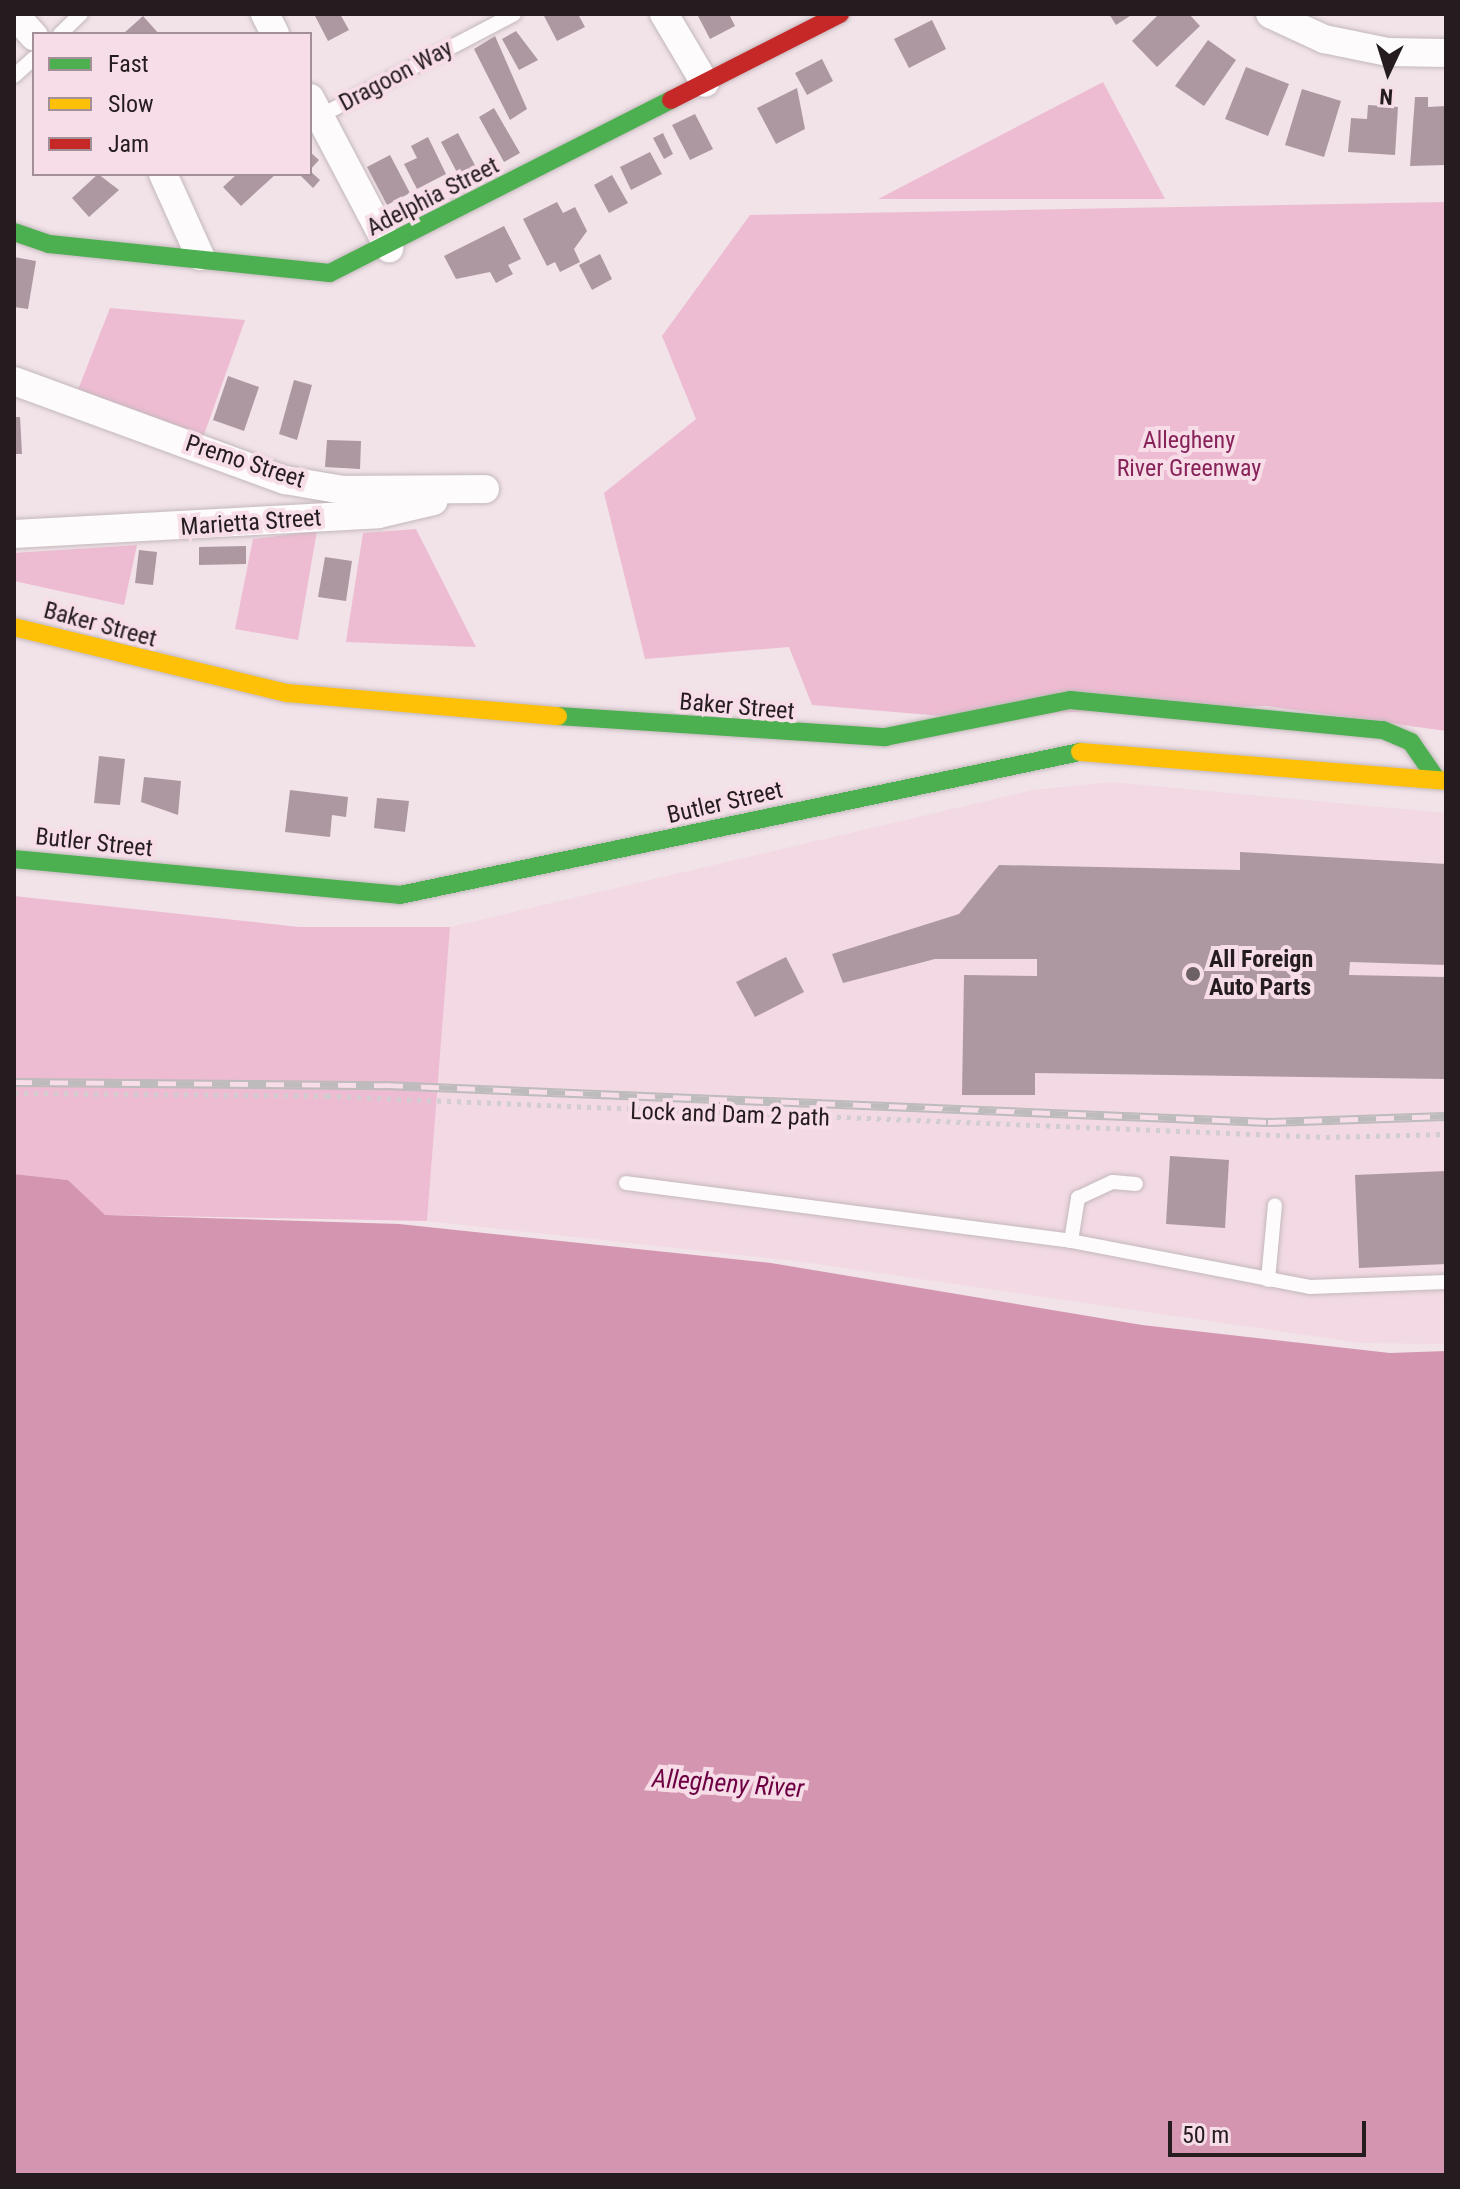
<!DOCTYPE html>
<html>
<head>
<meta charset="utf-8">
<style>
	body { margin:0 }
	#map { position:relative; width:1460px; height:2189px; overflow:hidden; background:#f1e3e8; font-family:"Roboto Condensed",sans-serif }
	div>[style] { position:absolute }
	.built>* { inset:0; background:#f2d9e3 }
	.green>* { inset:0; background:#eebcd2 }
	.water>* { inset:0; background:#d495b1 }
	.building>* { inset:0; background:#ad98a1 }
	.path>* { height:5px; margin-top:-2.5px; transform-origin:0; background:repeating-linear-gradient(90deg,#d2cdce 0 4px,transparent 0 10px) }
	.roads { filter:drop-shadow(0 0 2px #c3b8bc) drop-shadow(0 0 2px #c3b8bc) }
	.lane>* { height:14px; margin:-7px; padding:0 7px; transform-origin:7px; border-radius:7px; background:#fdfbfc }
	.street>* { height:28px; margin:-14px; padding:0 14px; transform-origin:14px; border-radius:14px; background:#fdfbfc }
	.fast>* { height:18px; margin:-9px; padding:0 9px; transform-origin:9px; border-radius:9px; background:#4caf50 }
	.slow>* { height:18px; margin:-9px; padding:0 9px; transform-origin:9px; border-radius:9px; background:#ffc107 }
	.jam>* { height:18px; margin:-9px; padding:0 9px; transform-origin:9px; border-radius:9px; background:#c62828 }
	.rail>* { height:9px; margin-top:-4.5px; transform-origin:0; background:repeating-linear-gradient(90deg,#f7dde7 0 18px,#bebbbc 0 36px); box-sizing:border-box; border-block:2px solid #bebbbc }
	.dots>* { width:22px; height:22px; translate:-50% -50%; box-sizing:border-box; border:4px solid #f7dde7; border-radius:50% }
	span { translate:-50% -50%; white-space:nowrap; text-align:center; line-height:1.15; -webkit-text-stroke:8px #f7dde7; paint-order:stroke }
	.street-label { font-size:24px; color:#251c20 }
	.park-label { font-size:24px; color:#88235a }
	.poi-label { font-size:24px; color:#251c20; font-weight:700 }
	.left { translate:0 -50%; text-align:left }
	.water-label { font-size:26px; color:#6d0043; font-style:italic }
	.frame { position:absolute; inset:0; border:16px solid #251c20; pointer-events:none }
	.legend { position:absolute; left:32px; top:32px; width:280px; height:144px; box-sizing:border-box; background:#f7dde7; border:2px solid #a39097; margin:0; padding:10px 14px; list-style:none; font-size:24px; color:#251c20 }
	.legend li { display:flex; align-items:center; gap:16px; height:40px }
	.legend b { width:40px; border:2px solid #a39097 }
	.north { position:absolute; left:1348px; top:32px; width:80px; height:80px; -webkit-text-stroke:6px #f7dde7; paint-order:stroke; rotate:184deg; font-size:22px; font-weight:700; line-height:32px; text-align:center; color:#251c20 }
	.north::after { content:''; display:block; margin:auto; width:28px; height:36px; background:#251c20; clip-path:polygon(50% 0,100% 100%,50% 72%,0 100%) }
	.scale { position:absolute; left:1168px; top:2121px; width:198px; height:36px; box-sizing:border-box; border:4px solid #251c20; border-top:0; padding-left:10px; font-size:24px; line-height:28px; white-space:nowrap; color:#251c20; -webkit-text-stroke:6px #f7dde7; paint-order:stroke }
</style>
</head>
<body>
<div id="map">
	<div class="built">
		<i style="clip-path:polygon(1111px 782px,1446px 813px,1446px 1344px,1361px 1343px,796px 1261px,427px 1221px,450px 927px,1033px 790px)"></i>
	</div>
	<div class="green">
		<i style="clip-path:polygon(1103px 82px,1165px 199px,878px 199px)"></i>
		<i style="clip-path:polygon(1446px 202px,1446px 731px,1267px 706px,942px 716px,812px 705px,789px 647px,645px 659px,604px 493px,696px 419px,662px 336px,750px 215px)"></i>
		<i style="clip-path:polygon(110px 308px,245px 320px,196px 457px,70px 410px)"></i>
		<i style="clip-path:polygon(416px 529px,476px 647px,346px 642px,363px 533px)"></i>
		<i style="clip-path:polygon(317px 531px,298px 640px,235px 629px,253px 539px)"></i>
		<i style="clip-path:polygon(137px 545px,124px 605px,14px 581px,14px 553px)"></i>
		<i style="clip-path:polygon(14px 896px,299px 927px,450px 927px,427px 1221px,104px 1215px,68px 1180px,14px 1174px)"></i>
	</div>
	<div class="water">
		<i style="clip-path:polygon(14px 1174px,68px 1180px,105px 1215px,399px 1224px,771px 1263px,1142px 1325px,1390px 1353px,1446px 1351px,1446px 2175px,14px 2175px)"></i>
	</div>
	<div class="building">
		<i style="clip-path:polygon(314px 14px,340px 14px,349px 30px,328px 41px)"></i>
		<i style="clip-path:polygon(543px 14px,578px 14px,585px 27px,557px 41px)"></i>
		<i style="clip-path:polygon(697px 14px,729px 14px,735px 26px,710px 39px)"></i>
		<i style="clip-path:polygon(1109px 14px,1133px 14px,1116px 25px)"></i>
		<i style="clip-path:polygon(1159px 14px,1189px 14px,1200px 26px,1157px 67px,1132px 41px)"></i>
		<i style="clip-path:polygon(143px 16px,159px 34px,123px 34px)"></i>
		<i style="clip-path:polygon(932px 20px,946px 49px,909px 68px,894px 39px)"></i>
		<i style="clip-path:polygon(516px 31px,538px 60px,519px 70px,502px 39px)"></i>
		<i style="clip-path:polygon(495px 36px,527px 109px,510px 120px,474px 49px)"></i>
		<i style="clip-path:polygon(1208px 40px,1236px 60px,1204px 106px,1175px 86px)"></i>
		<i style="clip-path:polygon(822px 59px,833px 81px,807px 95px,795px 73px)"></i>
		<i style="clip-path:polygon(1246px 67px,1289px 84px,1268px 136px,1225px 119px)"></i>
		<i style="clip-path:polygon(797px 88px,805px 129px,776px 144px,757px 108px)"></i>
		<i style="clip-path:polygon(1302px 89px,1341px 101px,1324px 157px,1285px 145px)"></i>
		<i style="clip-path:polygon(1415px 97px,1428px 97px,1428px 107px,1446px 106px,1446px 165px,1410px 166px)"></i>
		<i style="clip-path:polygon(1368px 105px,1398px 107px,1395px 155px,1348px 152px,1351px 118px,1367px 119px)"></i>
		<i style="clip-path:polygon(494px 108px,520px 153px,504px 162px,479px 117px)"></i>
		<i style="clip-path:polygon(695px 114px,713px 149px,690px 160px,672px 125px)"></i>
		<i style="clip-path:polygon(458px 133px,478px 171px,461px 180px,441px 142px)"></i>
		<i style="clip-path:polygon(663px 133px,673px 154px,664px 159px,653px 138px)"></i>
		<i style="clip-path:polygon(428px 137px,446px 174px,417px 189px,404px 164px,417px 158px,411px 146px)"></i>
		<i style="clip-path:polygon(310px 152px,319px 160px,310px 170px)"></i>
		<i style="clip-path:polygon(650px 152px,662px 174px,631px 190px,620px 167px)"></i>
		<i style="clip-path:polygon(390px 155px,410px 193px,387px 205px,367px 167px)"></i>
		<i style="clip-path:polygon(310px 171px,320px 180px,313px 188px,299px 174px)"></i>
		<i style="clip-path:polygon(98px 174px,119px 190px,89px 217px,72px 198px)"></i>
		<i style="clip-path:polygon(237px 174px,276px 174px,241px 206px,223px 187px)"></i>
		<i style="clip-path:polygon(612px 175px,628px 203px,609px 213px,594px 185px)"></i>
		<i style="clip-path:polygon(557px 202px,563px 213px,575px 207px,587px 231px,574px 249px,580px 262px,560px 272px,555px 262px,547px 266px,523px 219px)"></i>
		<i style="clip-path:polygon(504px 226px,521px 259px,508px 265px,513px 274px,496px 283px,490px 272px,456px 279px,444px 256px)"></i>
		<i style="clip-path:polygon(600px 254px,612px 279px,592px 290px,579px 265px)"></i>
		<i style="clip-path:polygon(14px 257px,36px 261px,28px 309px,14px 307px)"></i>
		<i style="clip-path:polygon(228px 376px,259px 387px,244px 431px,213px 420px)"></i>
		<i style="clip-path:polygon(294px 380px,312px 385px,297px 440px,279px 434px)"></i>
		<i style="clip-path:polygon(14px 417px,20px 417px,22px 454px,14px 454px)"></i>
		<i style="clip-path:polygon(327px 440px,361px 441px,360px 469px,325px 467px)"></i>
		<i style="clip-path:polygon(246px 546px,246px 564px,199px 565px,199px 547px)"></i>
		<i style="clip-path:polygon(139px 550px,157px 552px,153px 585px,135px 583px)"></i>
		<i style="clip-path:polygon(325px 557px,352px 561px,346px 601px,318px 597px)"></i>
		<i style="clip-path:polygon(99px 756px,125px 759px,120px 805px,94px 803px)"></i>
		<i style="clip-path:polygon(144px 777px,181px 781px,178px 815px,141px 802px)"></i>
		<i style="clip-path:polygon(290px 790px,348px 797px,346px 817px,332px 815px,330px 837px,285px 832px)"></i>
		<i style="clip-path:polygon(377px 798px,409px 801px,405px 832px,374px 828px)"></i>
		<i style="clip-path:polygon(1240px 852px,1446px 864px,1446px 965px,1350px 962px,1349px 975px,1446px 977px,1446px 1079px,1035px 1073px,1035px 1095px,962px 1095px,964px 975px,1037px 976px,1037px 959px,935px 959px,843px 983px,832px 954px,959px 914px,999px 865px,1240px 870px)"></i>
		<i style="clip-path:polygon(786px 957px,804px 992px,755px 1017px,736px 982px)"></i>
		<i style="clip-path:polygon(1170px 1156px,1229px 1160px,1225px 1228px,1166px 1224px)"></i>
		<i style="clip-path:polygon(1446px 1171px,1446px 1264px,1359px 1268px,1355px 1175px)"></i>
	</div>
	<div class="path">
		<i style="left:14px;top:1093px;width:313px;rotate:0.5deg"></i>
		<i style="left:327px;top:1096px;width:1000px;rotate:2.35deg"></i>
		<i style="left:1326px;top:1137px;width:120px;rotate:-1.4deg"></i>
	</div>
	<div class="roads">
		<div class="lane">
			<i style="left:60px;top:34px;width:29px;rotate:-44deg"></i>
			<i style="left:14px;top:76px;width:27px;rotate:-42deg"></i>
			<i style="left:320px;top:116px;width:219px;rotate:-27.7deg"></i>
			<i style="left:626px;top:1183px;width:449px;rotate:7.4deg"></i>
			<i style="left:1071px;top:1241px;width:243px;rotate:10.9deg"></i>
			<i style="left:1310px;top:1287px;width:136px;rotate:-2.1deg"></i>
			<i style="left:1071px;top:1241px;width:44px;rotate:-80.8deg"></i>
			<i style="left:1078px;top:1198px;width:38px;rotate:-25deg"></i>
			<i style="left:1113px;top:1182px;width:23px;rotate:5deg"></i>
			<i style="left:1268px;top:1280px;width:75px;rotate:-84.7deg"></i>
		</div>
		<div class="street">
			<i style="left:14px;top:14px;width:30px;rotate:48deg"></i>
			<i style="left:265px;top:14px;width:22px;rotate:63deg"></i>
			<i style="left:664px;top:14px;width:80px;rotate:59.3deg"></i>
			<i style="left:1270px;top:14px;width:60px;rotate:24.8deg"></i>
			<i style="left:1324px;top:39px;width:65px;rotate:11.5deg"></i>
			<i style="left:1388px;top:52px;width:58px;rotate:1deg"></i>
			<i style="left:310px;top:98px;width:170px;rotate:62.2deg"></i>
			<i style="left:163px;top:174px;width:90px;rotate:65.7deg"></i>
			<i style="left:14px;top:381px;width:289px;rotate:20.1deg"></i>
			<i style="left:285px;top:480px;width:59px;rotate:9.8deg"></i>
			<i style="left:343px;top:490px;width:142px;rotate:-0.4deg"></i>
			<i style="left:14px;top:534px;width:365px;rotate:-3.1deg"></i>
			<i style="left:378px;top:514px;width:57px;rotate:-13.1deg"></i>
		</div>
		<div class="fast">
			<i style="left:14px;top:232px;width:37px;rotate:19deg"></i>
			<i style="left:49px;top:244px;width:282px;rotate:5.9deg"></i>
			<i style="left:330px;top:273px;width:382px;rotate:-26.9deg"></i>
			<i style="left:558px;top:716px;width:328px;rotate:3.7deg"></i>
			<i style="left:885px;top:737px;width:189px;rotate:-11.3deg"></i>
			<i style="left:1070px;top:700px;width:314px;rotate:5.5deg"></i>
			<i style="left:1383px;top:730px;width:30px;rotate:23deg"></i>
			<i style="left:1411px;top:742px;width:46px;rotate:55.6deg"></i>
			<i style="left:14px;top:859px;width:388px;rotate:5.3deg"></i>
			<i style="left:400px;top:895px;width:695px;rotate:-11.88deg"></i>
		</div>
		<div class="slow">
			<i style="left:14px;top:627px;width:281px;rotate:13.6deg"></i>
			<i style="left:287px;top:693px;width:272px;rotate:4.9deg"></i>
			<i style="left:1080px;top:752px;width:367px;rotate:4.5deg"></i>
		</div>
		<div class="jam">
			<i style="left:671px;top:100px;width:190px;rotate:-27deg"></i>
		</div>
	</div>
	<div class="rail">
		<i style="left:14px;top:1082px;width:371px;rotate:0.5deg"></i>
		<i style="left:385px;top:1085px;width:884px;rotate:2.4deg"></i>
		<i style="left:1268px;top:1122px;width:178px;rotate:-1.9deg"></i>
	</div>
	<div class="dots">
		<i style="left:1193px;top:974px;background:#6c6266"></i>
	</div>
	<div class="street-label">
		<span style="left:396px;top:76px;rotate:-28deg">Dragoon Way</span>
		<span style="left:433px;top:197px;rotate:-27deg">Adelphia Street</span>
		<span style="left:245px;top:462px;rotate:18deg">Premo Street</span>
		<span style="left:251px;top:523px;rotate:-4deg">Marietta Street</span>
		<span style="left:100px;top:625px;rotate:15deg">Baker Street</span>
		<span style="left:737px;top:707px;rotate:5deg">Baker Street</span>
		<span style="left:725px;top:803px;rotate:-13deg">Butler Street</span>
		<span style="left:94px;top:843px;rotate:6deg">Butler Street</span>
		<span style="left:730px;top:1115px;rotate:2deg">Lock and Dam 2 path</span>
	</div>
	<div class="park-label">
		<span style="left:1189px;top:455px">Allegheny<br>River Greenway</span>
	</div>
	<div class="poi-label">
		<span class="left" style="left:1209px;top:974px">All Foreign<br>Auto Parts</span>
	</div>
	<div class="water-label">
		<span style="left:728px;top:1784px;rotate:4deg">Allegheny River</span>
	</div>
	<div class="frame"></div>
	<ul class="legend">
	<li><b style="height:10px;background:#4caf50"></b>Fast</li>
	<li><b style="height:10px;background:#ffc107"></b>Slow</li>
	<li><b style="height:10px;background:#c62828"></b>Jam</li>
	</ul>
	<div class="north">N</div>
	<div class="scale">50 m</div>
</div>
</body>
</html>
